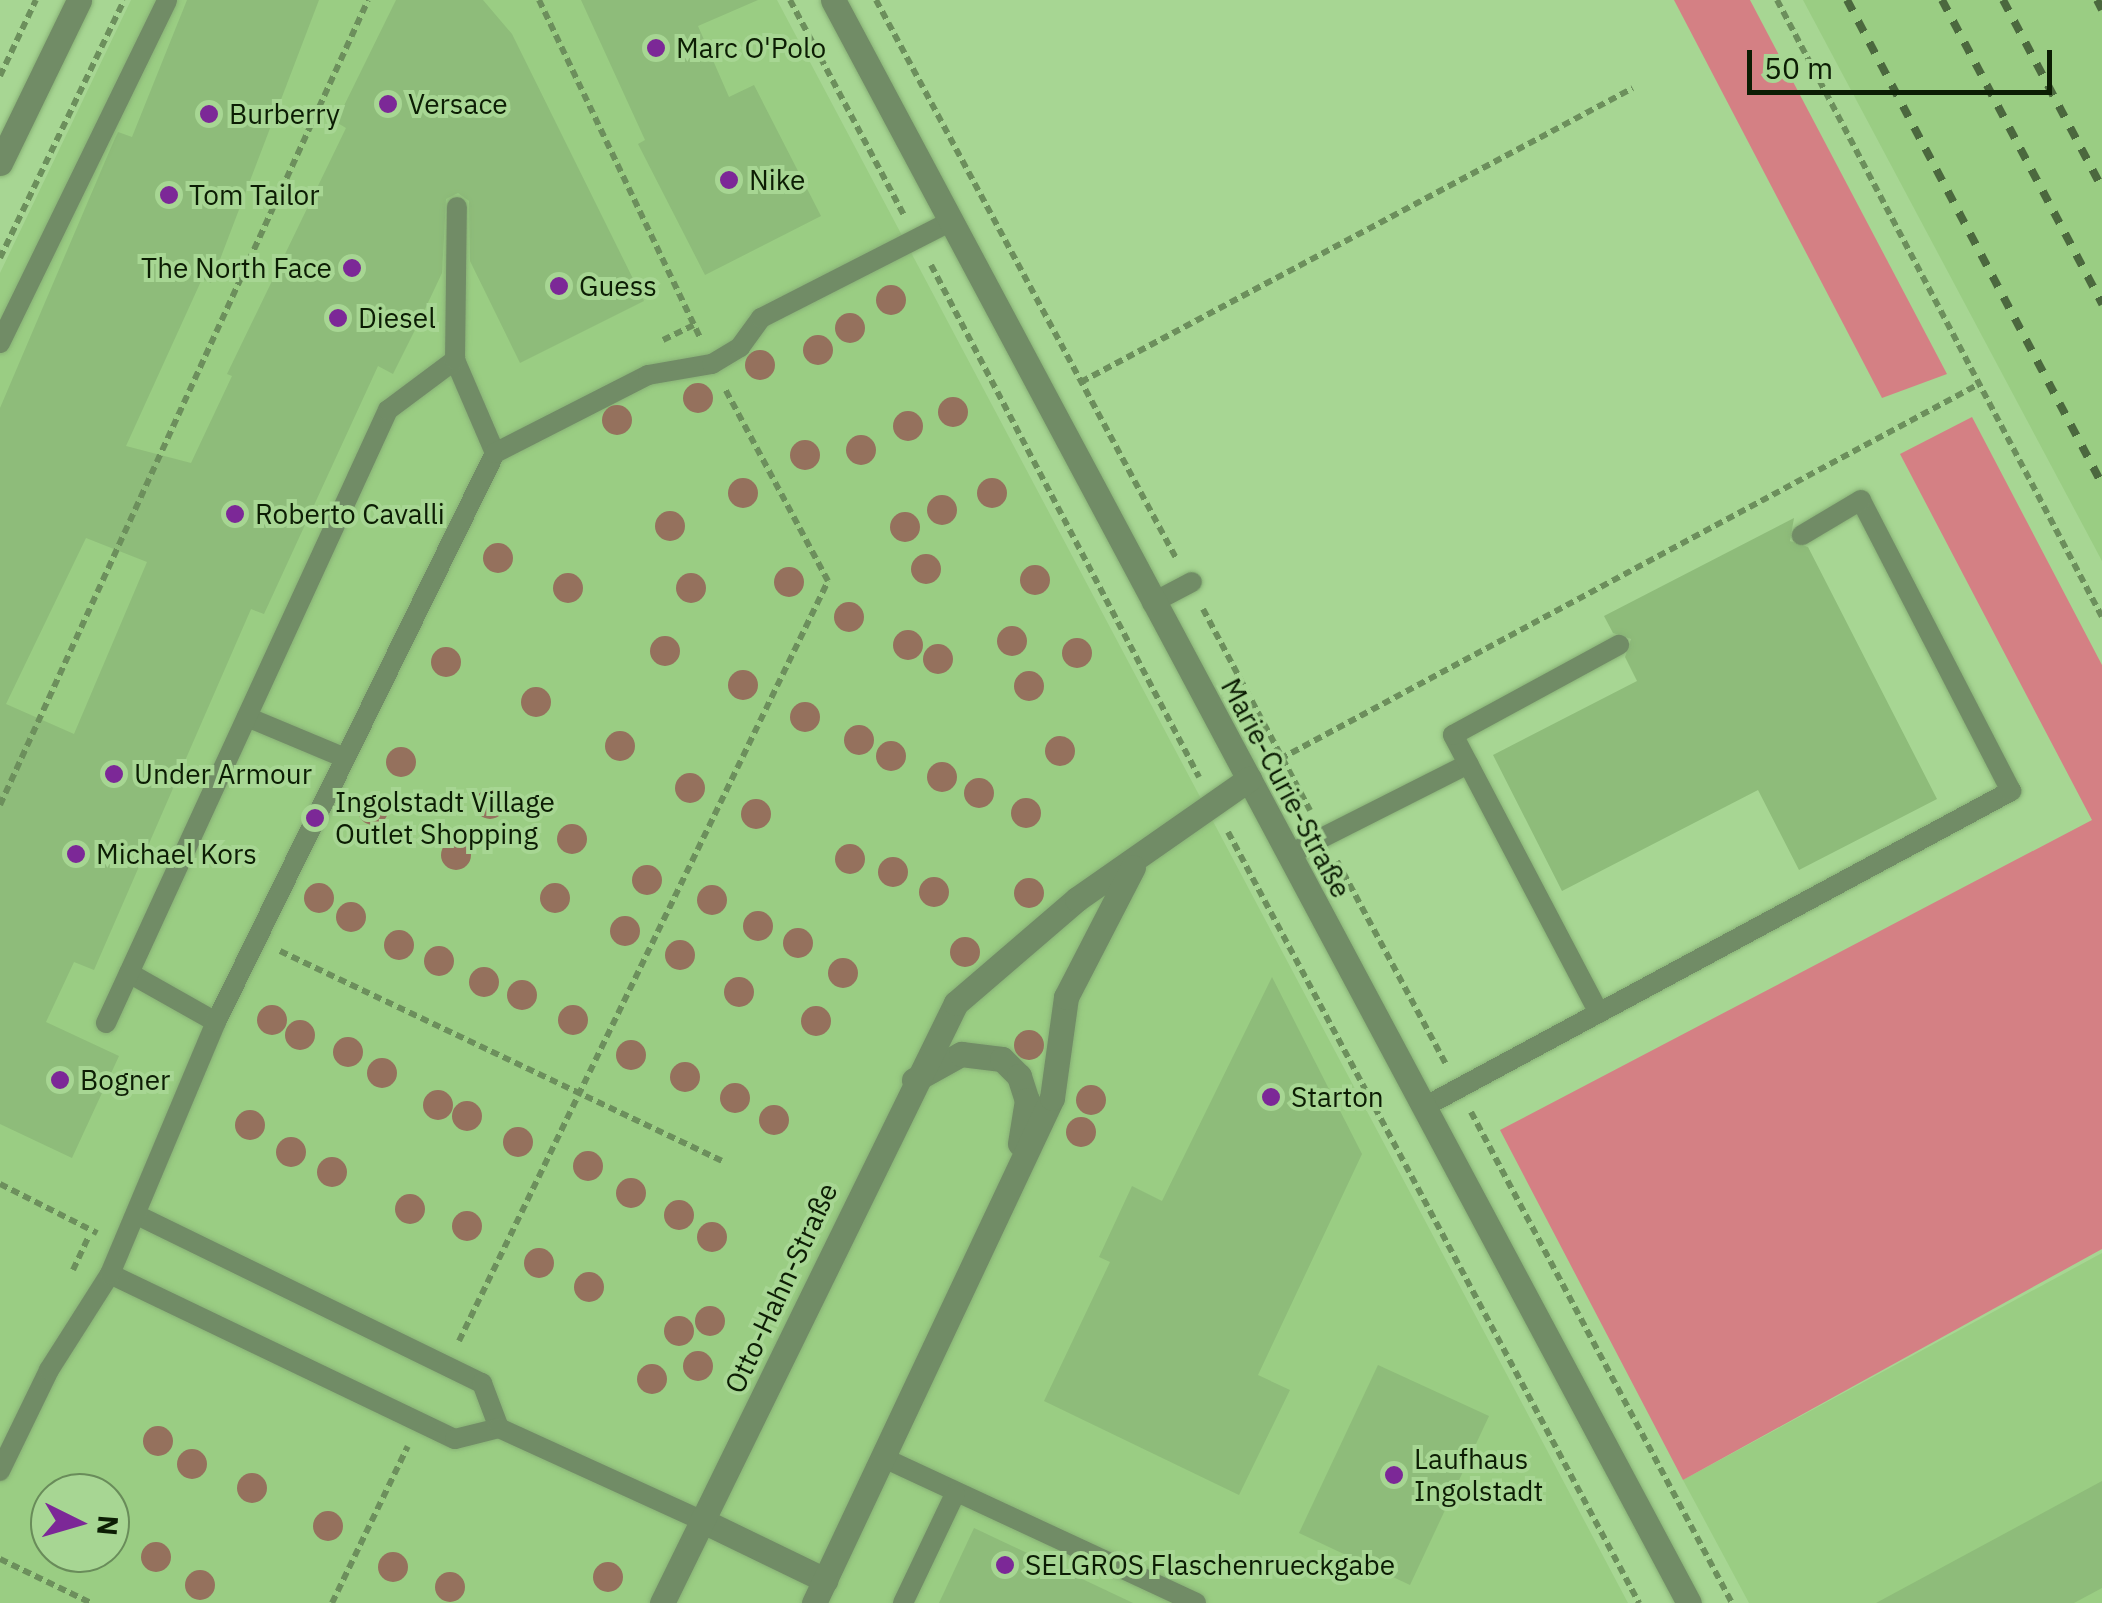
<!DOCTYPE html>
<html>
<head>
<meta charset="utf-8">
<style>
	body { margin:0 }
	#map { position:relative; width:2102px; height:1603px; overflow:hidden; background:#a7d693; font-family:"IBM Plex Sans",sans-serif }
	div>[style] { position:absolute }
	.built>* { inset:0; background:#9acd83 }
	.green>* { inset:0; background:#d48084 }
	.building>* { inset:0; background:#8ebc7a }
	.path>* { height:6px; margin-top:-3px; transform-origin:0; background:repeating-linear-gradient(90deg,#6c8f5c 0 8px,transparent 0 13px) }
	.roads { filter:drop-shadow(0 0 2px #88b176) drop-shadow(0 0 2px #88b176) }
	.service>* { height:20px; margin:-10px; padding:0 10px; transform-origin:10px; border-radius:10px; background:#718c66 }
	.minor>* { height:25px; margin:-12.5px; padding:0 12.5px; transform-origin:12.5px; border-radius:12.5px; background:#718c66 }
	.rail>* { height:8px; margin-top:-4px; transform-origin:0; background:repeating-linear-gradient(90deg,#4b683e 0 12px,transparent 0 24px) }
	.trees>* { width:30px; height:30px; margin:-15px; border-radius:50%; background:#95715d }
	.dots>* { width:28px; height:28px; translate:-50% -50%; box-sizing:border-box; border:5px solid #a7d693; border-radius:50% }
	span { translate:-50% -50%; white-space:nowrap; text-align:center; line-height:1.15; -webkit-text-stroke:8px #a7d693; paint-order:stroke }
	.poi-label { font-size:28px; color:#0c1d04 }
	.left { translate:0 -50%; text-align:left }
	.right { translate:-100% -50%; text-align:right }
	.street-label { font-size:28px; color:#0c1d04 }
	.north { position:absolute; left:30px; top:1473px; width:100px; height:100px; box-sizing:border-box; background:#a7d693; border:2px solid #698c5a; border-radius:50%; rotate:95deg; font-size:28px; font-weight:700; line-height:40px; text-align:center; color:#0c1d04 }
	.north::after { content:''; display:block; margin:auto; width:35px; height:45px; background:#7c2897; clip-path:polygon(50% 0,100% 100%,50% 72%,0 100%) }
	.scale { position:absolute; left:1747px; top:50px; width:305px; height:45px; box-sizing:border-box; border:5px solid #0c1d04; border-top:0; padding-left:12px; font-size:30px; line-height:35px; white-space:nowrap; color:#0c1d04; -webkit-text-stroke:8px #a7d693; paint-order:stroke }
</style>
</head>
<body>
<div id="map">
	<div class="built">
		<i style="clip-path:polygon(evenodd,131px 0,777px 0,1628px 1603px,0 1603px,0 273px,131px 0,50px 1493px,110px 1493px,110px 1553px,50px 1553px,50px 1493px)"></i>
		<i style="clip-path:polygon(1803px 0,2102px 0,2102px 561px)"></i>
		<i style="clip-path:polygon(2102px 1253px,2102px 1603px,1749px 1603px,1683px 1480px)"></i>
	</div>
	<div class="green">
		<i style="clip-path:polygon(1674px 0,1750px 0,1947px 374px,1882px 398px)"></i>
		<i style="clip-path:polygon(1972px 417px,2102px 665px,2102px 1249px,1683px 1480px,1500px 1130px,2092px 820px,1900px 454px)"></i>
	</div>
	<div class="building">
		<i style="clip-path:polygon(evenodd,187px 0,319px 0,211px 283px,202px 279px,126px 446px,191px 463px,232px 376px,227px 374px,346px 128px,336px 122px,396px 0,483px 0,512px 34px,644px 301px,520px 363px,470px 261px,469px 201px,458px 193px,446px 199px,442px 273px,417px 326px,393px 374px,378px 366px,264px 614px,251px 609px,94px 970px,74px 962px,46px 1022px,119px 1056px,72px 1158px,0 1124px,0 408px,115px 138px,118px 132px,132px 137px,187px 0,86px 538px,147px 562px,74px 734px,6px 704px,86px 538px)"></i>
		<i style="clip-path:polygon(581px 0,758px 0,698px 26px,729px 97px,754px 85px,821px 216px,705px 275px,638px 144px,645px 140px)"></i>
		<i style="clip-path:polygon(1794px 518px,1790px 541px,1808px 547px,1937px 799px,1799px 870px,1758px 790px,1562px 891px,1493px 755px,1637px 681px,1625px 657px,1631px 639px,1613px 633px,1604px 616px)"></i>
		<i style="clip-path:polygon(1272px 977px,1362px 1154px,1258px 1375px,1290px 1390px,1239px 1495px,1044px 1401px,1110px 1262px,1099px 1257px,1132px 1186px,1162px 1201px)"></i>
		<i style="clip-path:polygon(1378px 1365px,1489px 1416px,1410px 1585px,1299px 1533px)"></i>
		<i style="clip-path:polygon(2102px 1481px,2102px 1588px,2074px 1603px,1876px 1603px)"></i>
		<i style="clip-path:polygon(974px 1528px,1133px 1603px,939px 1603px)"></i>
	</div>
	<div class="path">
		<i style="left:539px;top:0;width:373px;rotate:64.5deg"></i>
		<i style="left:790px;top:0;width:243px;rotate:62.1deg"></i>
		<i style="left:876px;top:0;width:634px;rotate:61.74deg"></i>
		<i style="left:1777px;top:0;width:697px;rotate:62.22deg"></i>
		<i style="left:0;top:76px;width:84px;rotate:-64.7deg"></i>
		<i style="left:0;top:258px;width:286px;rotate:-64.3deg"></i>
		<i style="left:931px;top:265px;width:578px;rotate:62.37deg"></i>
		<i style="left:663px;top:340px;width:34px;rotate:-26deg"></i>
		<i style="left:1081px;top:382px;width:625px;rotate:-28.04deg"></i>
		<i style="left:1203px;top:609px;width:228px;rotate:62deg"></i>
		<i style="left:1280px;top:759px;width:793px;rotate:-28.21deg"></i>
		<i style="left:0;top:805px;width:885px;rotate:-65.43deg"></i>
		<i style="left:1228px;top:832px;width:874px;rotate:61.94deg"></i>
		<i style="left:1337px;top:861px;width:233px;rotate:61.8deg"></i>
		<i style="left:280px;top:951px;width:489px;rotate:25.4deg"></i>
		<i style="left:1471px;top:1112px;width:556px;rotate:62.01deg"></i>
		<i style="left:0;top:1184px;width:109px;rotate:26.8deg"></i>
		<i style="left:73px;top:1270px;width:38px;rotate:-65deg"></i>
		<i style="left:459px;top:1341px;width:845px;rotate:-64.1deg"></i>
		<i style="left:828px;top:581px;width:218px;rotate:-118.2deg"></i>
		<i style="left:0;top:1559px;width:101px;rotate:25.8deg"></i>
		<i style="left:332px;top:1603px;width:174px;rotate:-64.2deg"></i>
	</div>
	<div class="roads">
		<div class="service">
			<i style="left:0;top:343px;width:381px;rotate:-64deg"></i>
			<i style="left:455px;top:360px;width:101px;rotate:66.7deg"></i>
			<i style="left:1152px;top:603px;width:45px;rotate:-27.7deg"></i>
			<i style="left:247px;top:717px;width:106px;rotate:22.7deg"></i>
			<i style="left:1288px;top:855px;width:202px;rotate:-26.8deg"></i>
			<i style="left:129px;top:973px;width:100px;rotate:29.4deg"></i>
			<i style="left:1599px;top:1013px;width:314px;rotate:-117.7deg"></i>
			<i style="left:1453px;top:735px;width:189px;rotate:-28.5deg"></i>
			<i style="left:106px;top:1023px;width:675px;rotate:-65.3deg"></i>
			<i style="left:388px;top:410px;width:84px;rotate:-36.7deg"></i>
			<i style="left:455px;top:360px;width:153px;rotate:-89.3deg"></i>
			<i style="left:1424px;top:1107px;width:667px;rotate:-28.29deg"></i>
			<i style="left:2011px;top:791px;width:327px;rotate:-117.3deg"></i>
			<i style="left:1861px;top:500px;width:69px;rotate:149.3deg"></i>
			<i style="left:137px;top:1215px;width:384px;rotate:26deg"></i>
			<i style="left:482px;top:1383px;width:48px;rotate:69.3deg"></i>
			<i style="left:110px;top:1274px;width:382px;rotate:25.6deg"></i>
			<i style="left:455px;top:1439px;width:45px;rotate:-14deg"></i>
			<i style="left:499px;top:1428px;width:224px;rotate:24.5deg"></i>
			<i style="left:884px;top:1458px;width:344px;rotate:24.9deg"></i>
			<i style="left:0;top:1471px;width:112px;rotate:-64.1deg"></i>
			<i style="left:49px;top:1370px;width:114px;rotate:-57.6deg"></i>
			<i style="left:110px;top:1274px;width:273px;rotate:-67.2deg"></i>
			<i style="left:216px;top:1022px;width:634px;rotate:-63.88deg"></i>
			<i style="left:495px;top:453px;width:172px;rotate:-27deg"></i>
			<i style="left:648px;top:375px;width:65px;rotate:-9.8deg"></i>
			<i style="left:712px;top:364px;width:33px;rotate:-31deg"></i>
			<i style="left:740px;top:347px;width:36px;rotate:-54deg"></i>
			<i style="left:761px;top:318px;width:213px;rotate:-27deg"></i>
			<i style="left:903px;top:1603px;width:121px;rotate:-64.5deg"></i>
		</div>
		<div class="minor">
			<i style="left:833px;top:0;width:1817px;rotate:61.9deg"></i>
			<i style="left:0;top:163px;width:181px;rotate:-64.1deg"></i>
			<i style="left:914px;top:1080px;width:54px;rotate:-29deg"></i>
			<i style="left:961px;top:1054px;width:41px;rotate:7deg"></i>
			<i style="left:1002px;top:1059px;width:24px;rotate:45deg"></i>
			<i style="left:1019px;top:1076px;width:25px;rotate:72deg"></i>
			<i style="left:1027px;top:1100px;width:44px;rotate:99.2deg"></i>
			<i style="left:703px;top:1521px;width:136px;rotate:25.8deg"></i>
			<i style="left:662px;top:1603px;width:668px;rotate:-63.9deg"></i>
			<i style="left:956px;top:1003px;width:160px;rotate:-40.7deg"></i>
			<i style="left:1077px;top:899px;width:210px;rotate:-34.9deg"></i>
			<i style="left:814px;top:1603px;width:558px;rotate:-64.77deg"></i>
			<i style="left:1052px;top:1098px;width:102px;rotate:-82.1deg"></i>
			<i style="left:1066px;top:997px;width:146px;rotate:-62.7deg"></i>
		</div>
	</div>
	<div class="rail">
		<i style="left:1847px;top:0;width:547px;rotate:62.22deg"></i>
		<i style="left:1942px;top:0;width:344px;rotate:62.2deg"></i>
		<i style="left:2003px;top:0;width:212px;rotate:62.2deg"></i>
		<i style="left:2097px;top:0;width:11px;rotate:63deg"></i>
	</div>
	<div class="trees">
		<i style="left:891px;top:300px"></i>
		<i style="left:850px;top:328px"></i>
		<i style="left:818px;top:350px"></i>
		<i style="left:760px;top:365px"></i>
		<i style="left:698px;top:398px"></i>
		<i style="left:953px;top:412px"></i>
		<i style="left:617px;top:420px"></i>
		<i style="left:908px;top:426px"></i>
		<i style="left:861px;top:450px"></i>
		<i style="left:805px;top:455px"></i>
		<i style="left:743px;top:493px"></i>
		<i style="left:992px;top:493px"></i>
		<i style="left:942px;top:510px"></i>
		<i style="left:670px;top:526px"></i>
		<i style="left:905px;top:527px"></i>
		<i style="left:498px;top:558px"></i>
		<i style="left:926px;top:569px"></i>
		<i style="left:1035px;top:580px"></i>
		<i style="left:789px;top:582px"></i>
		<i style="left:568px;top:588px"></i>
		<i style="left:691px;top:588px"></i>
		<i style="left:849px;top:617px"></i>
		<i style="left:1012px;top:641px"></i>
		<i style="left:908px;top:645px"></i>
		<i style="left:665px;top:651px"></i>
		<i style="left:1077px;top:653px"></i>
		<i style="left:938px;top:659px"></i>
		<i style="left:446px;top:662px"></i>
		<i style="left:743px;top:685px"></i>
		<i style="left:1029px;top:686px"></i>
		<i style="left:536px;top:702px"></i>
		<i style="left:805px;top:717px"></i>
		<i style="left:859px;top:740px"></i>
		<i style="left:620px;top:746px"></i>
		<i style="left:1060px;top:751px"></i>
		<i style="left:891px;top:756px"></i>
		<i style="left:401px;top:762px"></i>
		<i style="left:942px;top:777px"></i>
		<i style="left:690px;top:788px"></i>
		<i style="left:979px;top:793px"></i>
		<i style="left:490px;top:804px"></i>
		<i style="left:373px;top:810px"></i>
		<i style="left:1026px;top:813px"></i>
		<i style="left:756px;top:814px"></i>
		<i style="left:572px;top:839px"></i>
		<i style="left:456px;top:855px"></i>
		<i style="left:850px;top:859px"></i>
		<i style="left:893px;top:872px"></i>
		<i style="left:647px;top:880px"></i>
		<i style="left:934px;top:892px"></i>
		<i style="left:1029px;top:893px"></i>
		<i style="left:319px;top:898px"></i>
		<i style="left:555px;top:898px"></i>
		<i style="left:712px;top:900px"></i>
		<i style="left:351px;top:917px"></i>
		<i style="left:758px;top:926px"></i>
		<i style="left:625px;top:931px"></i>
		<i style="left:798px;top:943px"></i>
		<i style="left:399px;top:945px"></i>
		<i style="left:965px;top:952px"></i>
		<i style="left:680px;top:955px"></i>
		<i style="left:439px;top:961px"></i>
		<i style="left:843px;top:973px"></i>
		<i style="left:484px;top:982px"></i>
		<i style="left:739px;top:992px"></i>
		<i style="left:522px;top:995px"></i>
		<i style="left:272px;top:1020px"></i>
		<i style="left:573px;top:1020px"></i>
		<i style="left:816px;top:1021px"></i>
		<i style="left:300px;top:1035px"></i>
		<i style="left:1029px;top:1045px"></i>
		<i style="left:348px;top:1052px"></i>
		<i style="left:631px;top:1055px"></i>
		<i style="left:382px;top:1073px"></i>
		<i style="left:685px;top:1077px"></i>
		<i style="left:735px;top:1098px"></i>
		<i style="left:1091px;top:1100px"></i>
		<i style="left:438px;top:1105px"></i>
		<i style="left:467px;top:1116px"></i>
		<i style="left:774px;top:1120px"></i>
		<i style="left:250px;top:1125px"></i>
		<i style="left:1081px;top:1132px"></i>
		<i style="left:518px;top:1142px"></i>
		<i style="left:291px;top:1152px"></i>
		<i style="left:588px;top:1166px"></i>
		<i style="left:332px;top:1172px"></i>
		<i style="left:631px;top:1193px"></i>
		<i style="left:410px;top:1209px"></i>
		<i style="left:679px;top:1215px"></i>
		<i style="left:467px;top:1226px"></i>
		<i style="left:712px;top:1237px"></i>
		<i style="left:539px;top:1263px"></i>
		<i style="left:589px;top:1287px"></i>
		<i style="left:710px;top:1321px"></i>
		<i style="left:679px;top:1331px"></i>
		<i style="left:698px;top:1366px"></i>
		<i style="left:652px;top:1379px"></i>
		<i style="left:158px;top:1441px"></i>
		<i style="left:192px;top:1464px"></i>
		<i style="left:252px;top:1488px"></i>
		<i style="left:328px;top:1526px"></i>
		<i style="left:156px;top:1557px"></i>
		<i style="left:393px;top:1567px"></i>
		<i style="left:608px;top:1577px"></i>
		<i style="left:200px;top:1585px"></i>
		<i style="left:450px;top:1587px"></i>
	</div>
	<div class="dots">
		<i style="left:656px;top:48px;background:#7c2897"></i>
		<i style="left:388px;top:104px;background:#7c2897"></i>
		<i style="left:209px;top:114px;background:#7c2897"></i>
		<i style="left:729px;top:180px;background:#7c2897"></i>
		<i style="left:169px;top:195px;background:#7c2897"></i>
		<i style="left:352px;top:268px;background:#7c2897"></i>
		<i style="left:559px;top:286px;background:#7c2897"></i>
		<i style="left:338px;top:318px;background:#7c2897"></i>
		<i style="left:235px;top:514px;background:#7c2897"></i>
		<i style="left:114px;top:774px;background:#7c2897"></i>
		<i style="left:315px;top:818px;background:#7c2897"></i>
		<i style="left:76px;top:854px;background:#7c2897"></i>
		<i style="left:60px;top:1080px;background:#7c2897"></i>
		<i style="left:1271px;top:1097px;background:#7c2897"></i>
		<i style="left:1394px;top:1475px;background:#7c2897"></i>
		<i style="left:1005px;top:1565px;background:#7c2897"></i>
	</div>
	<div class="poi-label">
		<span class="left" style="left:676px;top:48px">Marc O'Polo</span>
		<span class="left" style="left:408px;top:104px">Versace</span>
		<span class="left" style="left:229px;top:114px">Burberry</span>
		<span class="left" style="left:749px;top:180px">Nike</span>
		<span class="left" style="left:189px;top:195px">Tom Tailor</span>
		<span class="right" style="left:332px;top:268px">The North Face</span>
		<span class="left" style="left:579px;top:286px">Guess</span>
		<span class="left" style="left:358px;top:318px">Diesel</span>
		<span class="left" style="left:255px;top:514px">Roberto Cavalli</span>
		<span class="left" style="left:134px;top:774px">Under Armour</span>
		<span class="left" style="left:335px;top:818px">Ingolstadt Village<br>Outlet Shopping</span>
		<span class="left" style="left:96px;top:854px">Michael Kors</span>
		<span class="left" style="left:80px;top:1080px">Bogner</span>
		<span class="left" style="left:1291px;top:1097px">Starton</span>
		<span class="left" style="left:1414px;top:1475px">Laufhaus<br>Ingolstadt</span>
		<span class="left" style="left:1025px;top:1565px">SELGROS Flaschenrueckgabe</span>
	</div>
	<div class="street-label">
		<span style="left:1286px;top:788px;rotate:62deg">Marie-Curie-Straße</span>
		<span style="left:781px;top:1288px;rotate:-65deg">Otto-Hahn-Straße</span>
	</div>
	<div class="north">N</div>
	<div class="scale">50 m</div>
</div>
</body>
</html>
